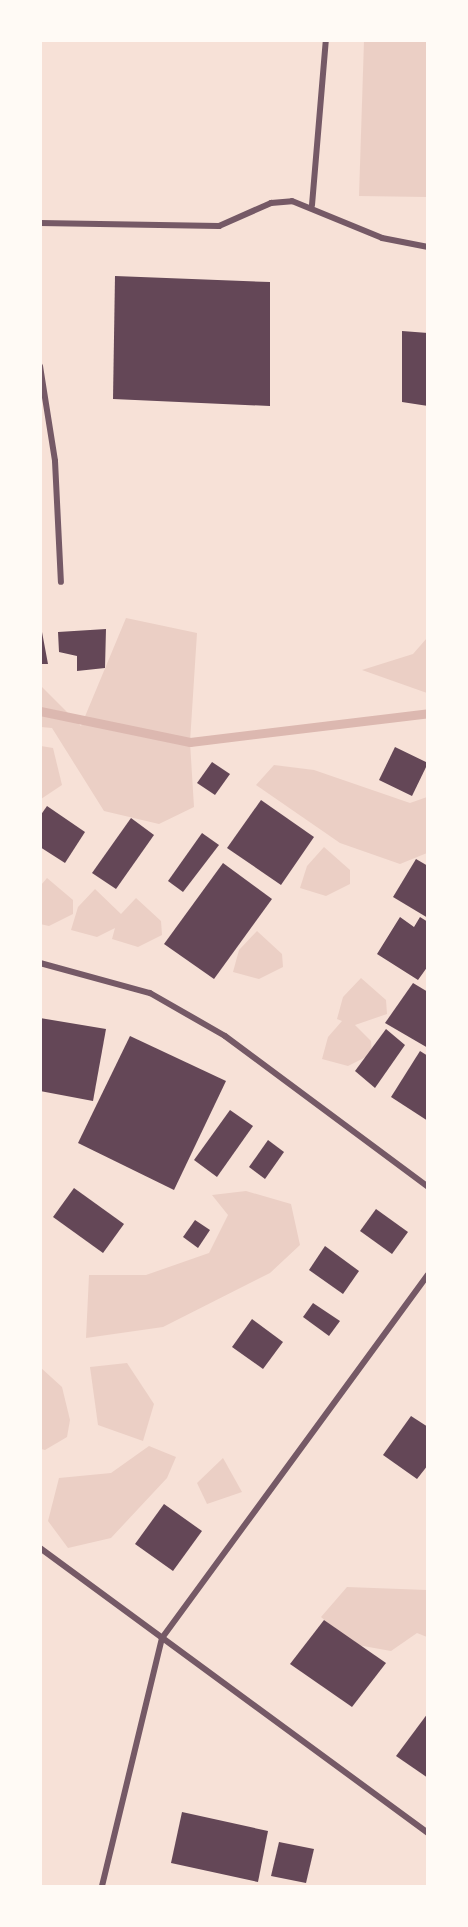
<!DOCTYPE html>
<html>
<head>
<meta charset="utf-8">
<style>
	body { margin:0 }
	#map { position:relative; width:468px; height:1927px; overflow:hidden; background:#f7e1d7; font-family:"Roboto Serif",serif }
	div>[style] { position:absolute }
	.green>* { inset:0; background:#ebcfc5 }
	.stream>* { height:9px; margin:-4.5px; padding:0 4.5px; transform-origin:4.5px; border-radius:4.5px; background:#dcb8b0 }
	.building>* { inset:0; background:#644757 }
	.minor>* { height:6px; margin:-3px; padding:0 3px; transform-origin:3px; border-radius:3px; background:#755966 }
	span { translate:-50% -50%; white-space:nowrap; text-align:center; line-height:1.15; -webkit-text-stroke:4.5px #fffaf5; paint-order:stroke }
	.frame { position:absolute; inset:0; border:42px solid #fffaf5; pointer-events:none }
</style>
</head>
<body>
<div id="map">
	<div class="green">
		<i style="clip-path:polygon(364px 41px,427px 41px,427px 197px,359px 196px)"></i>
		<i style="clip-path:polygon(126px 618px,197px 633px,190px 742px,194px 807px,159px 824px,104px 811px,52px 728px,41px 727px,41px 686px,81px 726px)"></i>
		<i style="clip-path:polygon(427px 638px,427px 693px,362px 670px,413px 654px)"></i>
		<i style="clip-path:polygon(41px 746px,53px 748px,62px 785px,41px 799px)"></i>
		<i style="clip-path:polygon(274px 765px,314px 770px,410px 803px,427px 797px,427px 853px,400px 864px,340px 843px,256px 785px)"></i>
		<i style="clip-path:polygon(324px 847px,350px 870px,350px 884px,326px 896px,300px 888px,307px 866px)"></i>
		<i style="clip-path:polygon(47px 878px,73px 900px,73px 914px,49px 926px,40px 924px,41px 885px)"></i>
		<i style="clip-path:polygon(95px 889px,121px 914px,136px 898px,161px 921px,162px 935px,138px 947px,112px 939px,115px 928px,97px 937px,71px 930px,78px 907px)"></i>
		<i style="clip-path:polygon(257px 931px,282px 954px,283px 967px,259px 979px,233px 972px,239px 950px)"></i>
		<i style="clip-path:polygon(361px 978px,386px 1000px,387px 1014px,355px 1025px,371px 1041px,372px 1054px,348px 1066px,322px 1059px,328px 1037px,342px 1021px,337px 1019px,343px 997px)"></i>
		<i style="clip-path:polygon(246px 1191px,291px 1204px,300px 1245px,270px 1273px,163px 1327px,86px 1338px,89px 1275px,146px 1275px,209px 1253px,228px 1215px,212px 1195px)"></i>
		<i style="clip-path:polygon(127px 1363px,154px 1404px,143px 1441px,98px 1425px,90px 1367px)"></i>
		<i style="clip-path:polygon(40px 1367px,62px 1387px,70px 1420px,67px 1437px,45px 1450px,41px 1449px)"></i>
		<i style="clip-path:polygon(149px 1446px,176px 1457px,167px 1478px,111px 1538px,68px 1548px,48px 1521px,59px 1478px,111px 1473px)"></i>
		<i style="clip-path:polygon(223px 1458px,242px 1492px,207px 1504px,197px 1483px)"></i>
		<i style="clip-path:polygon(347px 1587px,427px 1590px,427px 1637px,417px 1633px,391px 1651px,352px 1644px,321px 1617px)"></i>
	</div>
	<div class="stream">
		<i style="left:40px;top:711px;width:153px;rotate:11.7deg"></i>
		<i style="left:190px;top:742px;width:240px;rotate:-6.9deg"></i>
	</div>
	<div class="building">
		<i style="clip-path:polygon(115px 276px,270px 282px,270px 406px,113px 399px)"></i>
		<i style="clip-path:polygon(402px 331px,428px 333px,428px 406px,402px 402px)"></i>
		<i style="clip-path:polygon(106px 629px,105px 668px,77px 671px,77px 656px,59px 652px,58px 632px)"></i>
		<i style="clip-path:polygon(40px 632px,42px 632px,48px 664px,40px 664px)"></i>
		<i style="clip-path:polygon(395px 747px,428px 763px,412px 796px,379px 780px)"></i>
		<i style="clip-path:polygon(212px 762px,230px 774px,215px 795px,197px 783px)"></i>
		<i style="clip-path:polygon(261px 800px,314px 837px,281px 885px,227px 848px)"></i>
		<i style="clip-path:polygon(47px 806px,85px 832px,65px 863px,40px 847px,40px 816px)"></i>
		<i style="clip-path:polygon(131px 818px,154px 835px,116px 889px,92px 873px)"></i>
		<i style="clip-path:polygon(202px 833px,219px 845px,183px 892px,168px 881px)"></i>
		<i style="clip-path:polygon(416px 859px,428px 866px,428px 918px,393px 897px)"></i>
		<i style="clip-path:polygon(223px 863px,272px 899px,214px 979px,164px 944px)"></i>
		<i style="clip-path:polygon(400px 917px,414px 927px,420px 917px,428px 922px,428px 966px,418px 980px,377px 954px)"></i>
		<i style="clip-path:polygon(413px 983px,428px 992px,428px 1048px,385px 1023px)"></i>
		<i style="clip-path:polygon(40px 1018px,106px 1029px,93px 1101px,40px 1091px)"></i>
		<i style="clip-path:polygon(386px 1029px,405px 1045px,375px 1088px,355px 1071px)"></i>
		<i style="clip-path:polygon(130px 1036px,226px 1081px,174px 1190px,78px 1143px)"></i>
		<i style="clip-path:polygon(420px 1051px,428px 1056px,428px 1121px,391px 1097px)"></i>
		<i style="clip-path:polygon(230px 1110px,253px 1126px,217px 1177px,194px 1160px)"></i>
		<i style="clip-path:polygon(268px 1140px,284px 1152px,265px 1179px,249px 1167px)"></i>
		<i style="clip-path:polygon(74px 1188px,124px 1224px,103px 1253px,53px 1217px)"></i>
		<i style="clip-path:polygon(376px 1209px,408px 1232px,392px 1254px,360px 1231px)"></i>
		<i style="clip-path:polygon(195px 1220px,210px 1230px,198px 1248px,183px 1237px)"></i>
		<i style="clip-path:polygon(325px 1246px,359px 1271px,343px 1294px,309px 1270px)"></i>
		<i style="clip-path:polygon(313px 1303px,340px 1321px,329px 1336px,303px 1317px)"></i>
		<i style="clip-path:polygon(252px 1319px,283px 1342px,263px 1369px,232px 1347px)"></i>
		<i style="clip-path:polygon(411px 1416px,428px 1427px,428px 1465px,417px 1479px,383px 1455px)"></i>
		<i style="clip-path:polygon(164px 1504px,202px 1531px,173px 1571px,135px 1544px)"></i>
		<i style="clip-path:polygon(324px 1620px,386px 1663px,352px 1707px,290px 1664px)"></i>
		<i style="clip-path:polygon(428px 1713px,428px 1778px,396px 1756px)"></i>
		<i style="clip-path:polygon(182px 1812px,268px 1831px,258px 1882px,171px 1863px)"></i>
		<i style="clip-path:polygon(279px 1842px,314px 1849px,306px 1883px,271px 1876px)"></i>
	</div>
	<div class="minor">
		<i style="left:312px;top:205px;width:166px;rotate:-85.2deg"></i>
		<i style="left:40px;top:223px;width:179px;rotate:1deg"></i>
		<i style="left:219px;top:226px;width:57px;rotate:-23.9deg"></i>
		<i style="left:271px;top:203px;width:21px;rotate:-5deg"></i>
		<i style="left:292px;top:201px;width:97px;rotate:22.3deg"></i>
		<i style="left:382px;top:238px;width:47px;rotate:11.1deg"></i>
		<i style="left:40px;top:366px;width:96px;rotate:81deg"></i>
		<i style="left:55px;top:461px;width:121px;rotate:87.2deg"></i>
		<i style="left:40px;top:963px;width:114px;rotate:15.3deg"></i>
		<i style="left:150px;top:993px;width:86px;rotate:29.8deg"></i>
		<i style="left:225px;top:1036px;width:253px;rotate:36.6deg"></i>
		<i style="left:40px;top:1548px;width:481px;rotate:36.3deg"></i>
		<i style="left:102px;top:1886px;width:255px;rotate:-76.4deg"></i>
		<i style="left:162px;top:1638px;width:450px;rotate:-53.8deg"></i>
	</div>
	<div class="frame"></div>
</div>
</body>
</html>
